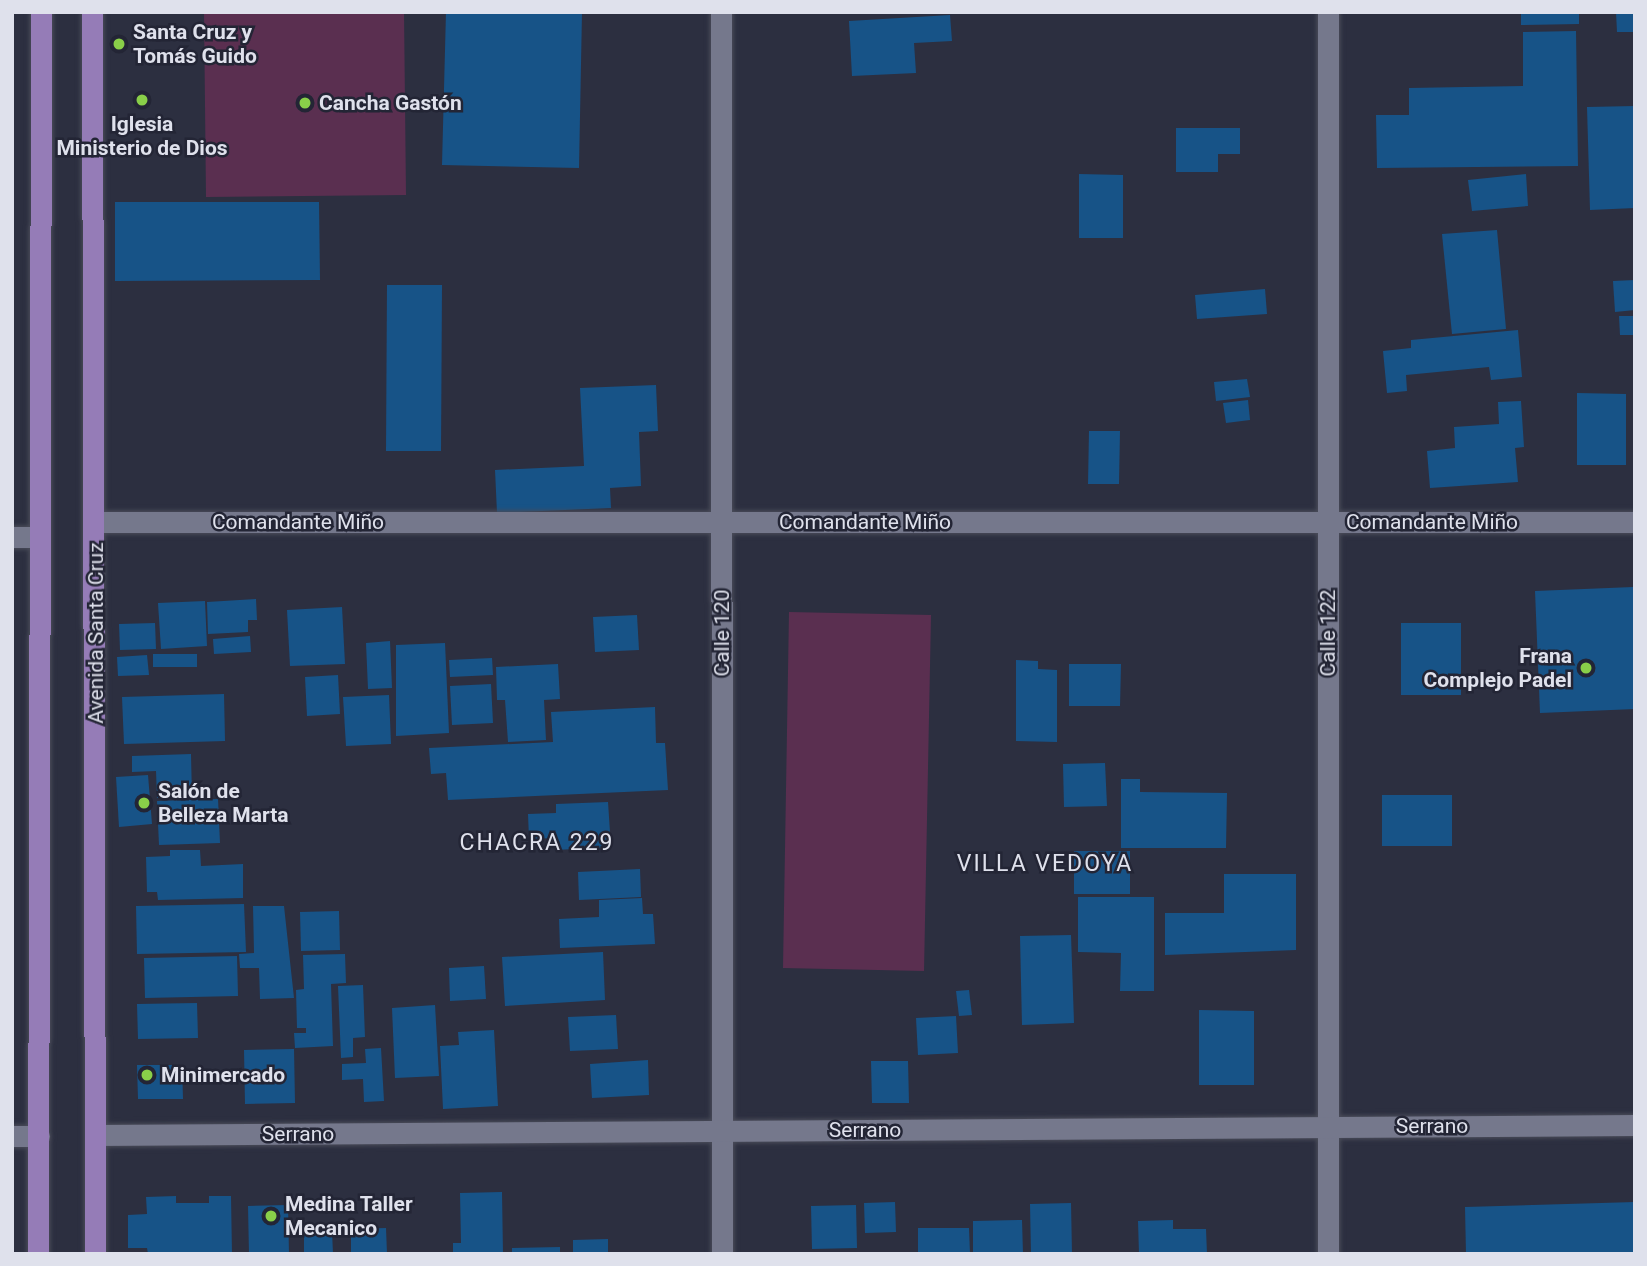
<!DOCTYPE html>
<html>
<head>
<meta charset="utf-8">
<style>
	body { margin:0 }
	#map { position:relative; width:1647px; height:1266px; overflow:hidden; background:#2c2f40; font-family:Roboto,sans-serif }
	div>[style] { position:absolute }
	.green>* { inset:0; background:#5a2f50 }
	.building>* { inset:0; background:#175387 }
	.roads { filter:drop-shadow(0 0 2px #4a4c59) drop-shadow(0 0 2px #4a4c59) }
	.minor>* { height:21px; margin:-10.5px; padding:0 10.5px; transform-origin:10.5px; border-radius:10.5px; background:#75788c }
	.major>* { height:21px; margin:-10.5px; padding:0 10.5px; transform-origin:10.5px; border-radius:10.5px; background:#957cb7 }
	.dots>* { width:19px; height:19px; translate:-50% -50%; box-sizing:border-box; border:4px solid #232535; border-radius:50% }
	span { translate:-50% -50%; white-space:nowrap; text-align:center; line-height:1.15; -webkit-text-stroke:5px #232535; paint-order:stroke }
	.poi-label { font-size:21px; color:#dfe1ec; font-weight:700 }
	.left { translate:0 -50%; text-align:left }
	.right { translate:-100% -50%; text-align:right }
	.street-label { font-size:21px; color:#dfe1ec }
	.neighbourhood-label { font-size:23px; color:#dfe1ec; letter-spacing:2px }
	.frame { position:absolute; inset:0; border:14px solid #dfe1ec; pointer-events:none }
</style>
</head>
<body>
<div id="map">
	<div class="green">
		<i style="clip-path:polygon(204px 12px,404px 12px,406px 195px,206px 197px)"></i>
		<i style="clip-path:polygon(789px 612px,931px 615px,924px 971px,783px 968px)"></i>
	</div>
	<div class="building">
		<i style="clip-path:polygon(446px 12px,582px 12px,579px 168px,442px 165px)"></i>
		<i style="clip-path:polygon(1521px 12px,1579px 12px,1579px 24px,1521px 25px)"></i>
		<i style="clip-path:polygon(1616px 12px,1635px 12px,1635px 32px,1617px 32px)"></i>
		<i style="clip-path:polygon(950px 15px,952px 41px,914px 43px,916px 73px,852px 76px,849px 21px)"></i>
		<i style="clip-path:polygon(1576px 31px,1578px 166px,1377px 168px,1376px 115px,1409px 115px,1409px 88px,1523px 86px,1523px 32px)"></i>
		<i style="clip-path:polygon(1635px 106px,1635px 208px,1590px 210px,1587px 107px)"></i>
		<i style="clip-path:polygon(1176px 128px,1240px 128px,1240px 154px,1218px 154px,1218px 172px,1176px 172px)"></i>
		<i style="clip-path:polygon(1079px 174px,1123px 175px,1123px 238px,1079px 238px)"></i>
		<i style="clip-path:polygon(1526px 174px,1528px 206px,1472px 211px,1468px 180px)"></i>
		<i style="clip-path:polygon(115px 202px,319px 202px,320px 280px,115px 281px)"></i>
		<i style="clip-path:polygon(1497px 230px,1506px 329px,1452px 334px,1442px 234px)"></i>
		<i style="clip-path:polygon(1635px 280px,1635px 310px,1615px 312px,1613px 281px)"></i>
		<i style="clip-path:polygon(387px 285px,442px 285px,441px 451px,386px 451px)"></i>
		<i style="clip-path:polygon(1265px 289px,1267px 314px,1197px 319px,1195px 295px)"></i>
		<i style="clip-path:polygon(1619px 316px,1635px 316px,1635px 335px,1620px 335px)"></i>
		<i style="clip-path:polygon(1518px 330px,1522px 377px,1491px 380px,1489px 367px,1406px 375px,1407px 391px,1387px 393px,1383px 351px,1411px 348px,1411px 340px)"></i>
		<i style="clip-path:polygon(1247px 379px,1250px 397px,1216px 401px,1214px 382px)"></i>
		<i style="clip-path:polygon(656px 385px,658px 431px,639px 432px,641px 486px,610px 488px,611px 508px,497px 513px,495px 470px,584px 466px,580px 388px)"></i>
		<i style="clip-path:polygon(1577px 393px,1626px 394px,1626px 465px,1577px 465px)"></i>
		<i style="clip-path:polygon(1248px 400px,1250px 420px,1226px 423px,1223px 403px)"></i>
		<i style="clip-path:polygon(1521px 401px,1524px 447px,1515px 448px,1518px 482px,1430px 488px,1427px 451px,1455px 448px,1454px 427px,1499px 424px,1498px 402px)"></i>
		<i style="clip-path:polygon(1089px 431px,1120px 431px,1119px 484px,1088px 484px)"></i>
		<i style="clip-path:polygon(1633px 587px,1635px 709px,1540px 713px,1535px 591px)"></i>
		<i style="clip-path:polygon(256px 599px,257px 620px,248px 620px,248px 632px,208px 634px,207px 602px)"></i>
		<i style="clip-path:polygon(205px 601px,207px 646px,161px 649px,158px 603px)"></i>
		<i style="clip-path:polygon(342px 607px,345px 664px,290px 666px,287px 610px)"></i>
		<i style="clip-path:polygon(637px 615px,639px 650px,595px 652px,593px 617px)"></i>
		<i style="clip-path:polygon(155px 623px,156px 649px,120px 650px,119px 624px)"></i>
		<i style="clip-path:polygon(1401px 623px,1461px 623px,1461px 695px,1401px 695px)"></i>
		<i style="clip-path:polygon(250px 636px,251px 652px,214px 654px,213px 639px)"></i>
		<i style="clip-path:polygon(390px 641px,392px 688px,368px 689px,366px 643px)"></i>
		<i style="clip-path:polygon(445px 643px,449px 733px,396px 736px,396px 645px)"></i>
		<i style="clip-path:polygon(153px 654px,197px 654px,197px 667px,153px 667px)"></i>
		<i style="clip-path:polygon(147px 655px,149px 675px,118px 676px,117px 657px)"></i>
		<i style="clip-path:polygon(492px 658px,493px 675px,450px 677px,449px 660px)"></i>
		<i style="clip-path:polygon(1016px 660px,1038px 661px,1038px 669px,1057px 670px,1057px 742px,1016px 741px)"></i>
		<i style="clip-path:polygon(558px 664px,560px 699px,544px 700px,546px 740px,508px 742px,505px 700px,497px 700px,496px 667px)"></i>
		<i style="clip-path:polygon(1069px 664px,1121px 664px,1120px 706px,1069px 706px)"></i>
		<i style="clip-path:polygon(338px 675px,340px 714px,307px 716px,305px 677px)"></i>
		<i style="clip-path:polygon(491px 684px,493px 723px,452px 725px,450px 686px)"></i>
		<i style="clip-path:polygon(224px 694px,225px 741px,124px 744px,122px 697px)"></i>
		<i style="clip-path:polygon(389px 695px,391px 744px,346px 746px,343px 697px)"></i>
		<i style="clip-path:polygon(655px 707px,656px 743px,665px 743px,668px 790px,448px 800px,446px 773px,431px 774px,429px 748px,553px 742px,551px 712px)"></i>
		<i style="clip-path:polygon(191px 754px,192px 797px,157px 798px,156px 771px,132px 772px,132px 756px)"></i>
		<i style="clip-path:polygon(1105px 763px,1107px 806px,1064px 807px,1063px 764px)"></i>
		<i style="clip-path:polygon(148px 775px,152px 824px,119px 827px,116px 777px)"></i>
		<i style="clip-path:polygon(1121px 779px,1140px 779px,1140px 792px,1227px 793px,1226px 848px,1121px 848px)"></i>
		<i style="clip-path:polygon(1382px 795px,1452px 795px,1452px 846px,1382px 846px)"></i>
		<i style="clip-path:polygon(218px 799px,220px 843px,159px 845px,157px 801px)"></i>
		<i style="clip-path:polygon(608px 802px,611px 847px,556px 850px,555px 838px,529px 839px,528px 814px,556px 813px,556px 804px)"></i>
		<i style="clip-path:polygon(170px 850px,200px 850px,201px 866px,243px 864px,243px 898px,158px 900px,157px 892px,147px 892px,146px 857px,170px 856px)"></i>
		<i style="clip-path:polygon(1074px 851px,1130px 851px,1130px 894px,1074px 894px)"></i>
		<i style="clip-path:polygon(640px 869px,641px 897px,579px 900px,578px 872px)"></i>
		<i style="clip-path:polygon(1224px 874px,1296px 874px,1296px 950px,1165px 955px,1165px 913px,1224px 913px)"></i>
		<i style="clip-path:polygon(1078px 897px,1154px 897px,1154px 991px,1120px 991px,1121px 953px,1078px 952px)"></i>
		<i style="clip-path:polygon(642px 898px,643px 914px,653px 914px,655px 944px,560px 948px,559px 919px,599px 917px,599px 900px)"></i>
		<i style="clip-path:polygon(244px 904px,246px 952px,137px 954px,136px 906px)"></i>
		<i style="clip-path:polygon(253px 906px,284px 906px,294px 998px,260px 999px,259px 968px,240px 968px,239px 954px,254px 953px)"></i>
		<i style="clip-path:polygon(339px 911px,340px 950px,301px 951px,300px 912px)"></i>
		<i style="clip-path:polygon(1071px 935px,1074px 1023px,1022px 1025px,1020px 936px)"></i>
		<i style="clip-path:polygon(603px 952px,605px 1000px,505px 1006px,502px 957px)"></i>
		<i style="clip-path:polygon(345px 954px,346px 983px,331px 984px,333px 1046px,295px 1048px,294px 1033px,306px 1033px,306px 1028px,297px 1028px,296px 990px,304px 989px,303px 955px)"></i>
		<i style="clip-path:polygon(237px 956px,238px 996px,145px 998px,144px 958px)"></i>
		<i style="clip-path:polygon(484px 966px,486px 999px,450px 1001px,449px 968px)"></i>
		<i style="clip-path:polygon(363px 985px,365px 1037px,353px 1038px,353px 1057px,341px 1058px,338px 986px)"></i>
		<i style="clip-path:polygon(969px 990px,972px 1015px,959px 1016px,956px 991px)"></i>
		<i style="clip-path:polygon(197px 1003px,198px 1038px,138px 1039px,137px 1004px)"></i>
		<i style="clip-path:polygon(435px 1005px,439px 1076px,395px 1078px,392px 1008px)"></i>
		<i style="clip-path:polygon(1199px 1010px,1254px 1011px,1254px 1085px,1199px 1085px)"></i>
		<i style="clip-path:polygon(616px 1015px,618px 1049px,570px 1051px,568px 1017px)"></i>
		<i style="clip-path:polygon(956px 1016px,958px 1053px,918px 1055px,916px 1018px)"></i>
		<i style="clip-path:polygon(494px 1030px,498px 1106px,443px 1109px,440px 1046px,459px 1045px,458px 1032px)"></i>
		<i style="clip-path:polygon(381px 1048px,384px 1101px,364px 1102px,363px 1079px,342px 1080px,342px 1064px,366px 1063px,365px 1049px)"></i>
		<i style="clip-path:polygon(294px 1049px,295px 1103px,245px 1104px,244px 1050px)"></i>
		<i style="clip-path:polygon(648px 1060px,649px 1095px,592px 1098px,590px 1064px)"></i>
		<i style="clip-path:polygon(871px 1061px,908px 1061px,909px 1103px,872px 1103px)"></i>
		<i style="clip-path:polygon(137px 1065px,182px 1065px,183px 1099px,138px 1099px)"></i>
		<i style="clip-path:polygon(502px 1192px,503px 1254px,453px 1254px,453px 1243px,461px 1243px,460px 1193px)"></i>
		<i style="clip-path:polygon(176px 1196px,176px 1203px,209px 1203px,209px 1196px,231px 1196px,232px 1254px,148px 1254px,147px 1248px,128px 1248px,128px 1215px,147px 1214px,146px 1197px)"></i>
		<i style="clip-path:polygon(895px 1202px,896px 1232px,865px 1233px,864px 1203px)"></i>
		<i style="clip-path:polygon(1635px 1202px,1635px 1254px,1466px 1254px,1465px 1207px)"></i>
		<i style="clip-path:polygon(1071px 1203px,1072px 1254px,1031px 1254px,1030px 1204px)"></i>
		<i style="clip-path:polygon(288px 1205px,289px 1254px,249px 1254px,248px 1206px)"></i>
		<i style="clip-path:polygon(856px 1205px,857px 1248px,812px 1249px,811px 1206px)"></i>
		<i style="clip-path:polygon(1022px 1220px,1023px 1254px,973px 1254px,973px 1221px)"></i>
		<i style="clip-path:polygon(1173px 1220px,1173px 1229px,1206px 1229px,1207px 1254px,1139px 1254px,1138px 1221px)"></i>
		<i style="clip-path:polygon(386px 1228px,387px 1254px,351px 1254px,351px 1229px)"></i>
		<i style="clip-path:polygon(918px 1228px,969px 1228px,970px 1254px,918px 1254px)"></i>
		<i style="clip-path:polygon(332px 1231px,333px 1254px,304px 1254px,304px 1232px)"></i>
		<i style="clip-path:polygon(608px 1239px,608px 1254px,573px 1254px,573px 1240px)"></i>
		<i style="clip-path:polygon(560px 1247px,560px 1254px,512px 1254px,512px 1248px)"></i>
	</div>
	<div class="roads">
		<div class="minor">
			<i style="left:721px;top:12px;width:1242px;rotate:89.95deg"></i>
			<i style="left:1328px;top:12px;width:1242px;rotate:90deg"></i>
			<i style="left:96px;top:522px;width:1539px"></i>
			<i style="left:12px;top:537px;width:28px"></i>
			<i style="left:96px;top:1135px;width:1539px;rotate:-0.37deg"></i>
			<i style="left:12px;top:1136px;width:27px"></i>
		</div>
		<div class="major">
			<i style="left:92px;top:12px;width:1242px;rotate:89.86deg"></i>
			<i style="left:38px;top:1254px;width:1242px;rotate:-89.86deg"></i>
		</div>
	</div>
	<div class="dots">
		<i style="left:119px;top:44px;background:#89cf49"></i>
		<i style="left:142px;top:100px;background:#89cf49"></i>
		<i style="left:305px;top:103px;background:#89cf49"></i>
		<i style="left:1586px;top:668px;background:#89cf49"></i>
		<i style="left:144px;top:803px;background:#89cf49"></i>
		<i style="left:147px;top:1075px;background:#89cf49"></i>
		<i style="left:271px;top:1216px;background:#89cf49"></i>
	</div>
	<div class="poi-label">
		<span class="left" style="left:133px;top:44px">Santa Cruz y<br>Tomás Guido</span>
		<span class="left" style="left:319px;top:103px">Cancha Gastón</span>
		<span style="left:142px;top:136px">Iglesia<br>Ministerio de Dios</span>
		<span class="right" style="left:1572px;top:668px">Frana<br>Complejo Padel</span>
		<span class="left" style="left:158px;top:803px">Salón de<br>Belleza Marta</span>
		<span class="left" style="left:161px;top:1075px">Minimercado</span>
		<span class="left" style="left:285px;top:1216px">Medina Taller<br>Mecanico</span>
	</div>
	<div class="street-label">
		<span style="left:298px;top:522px">Comandante Miño</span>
		<span style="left:865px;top:522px">Comandante Miño</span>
		<span style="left:1432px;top:522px">Comandante Miño</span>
		<span style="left:96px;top:633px;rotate:-90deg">Avenida Santa Cruz</span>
		<span style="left:722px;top:633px;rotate:-90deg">Calle 120</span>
		<span style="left:1328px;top:633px;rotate:-90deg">Calle 122</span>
		<span style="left:1432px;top:1126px">Serrano</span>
		<span style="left:865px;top:1130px">Serrano</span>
		<span style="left:298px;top:1134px">Serrano</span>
	</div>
	<div class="neighbourhood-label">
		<span style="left:537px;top:843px">CHACRA 229</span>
		<span style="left:1045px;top:864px">VILLA VEDOYA</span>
	</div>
	<div class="frame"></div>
</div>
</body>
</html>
